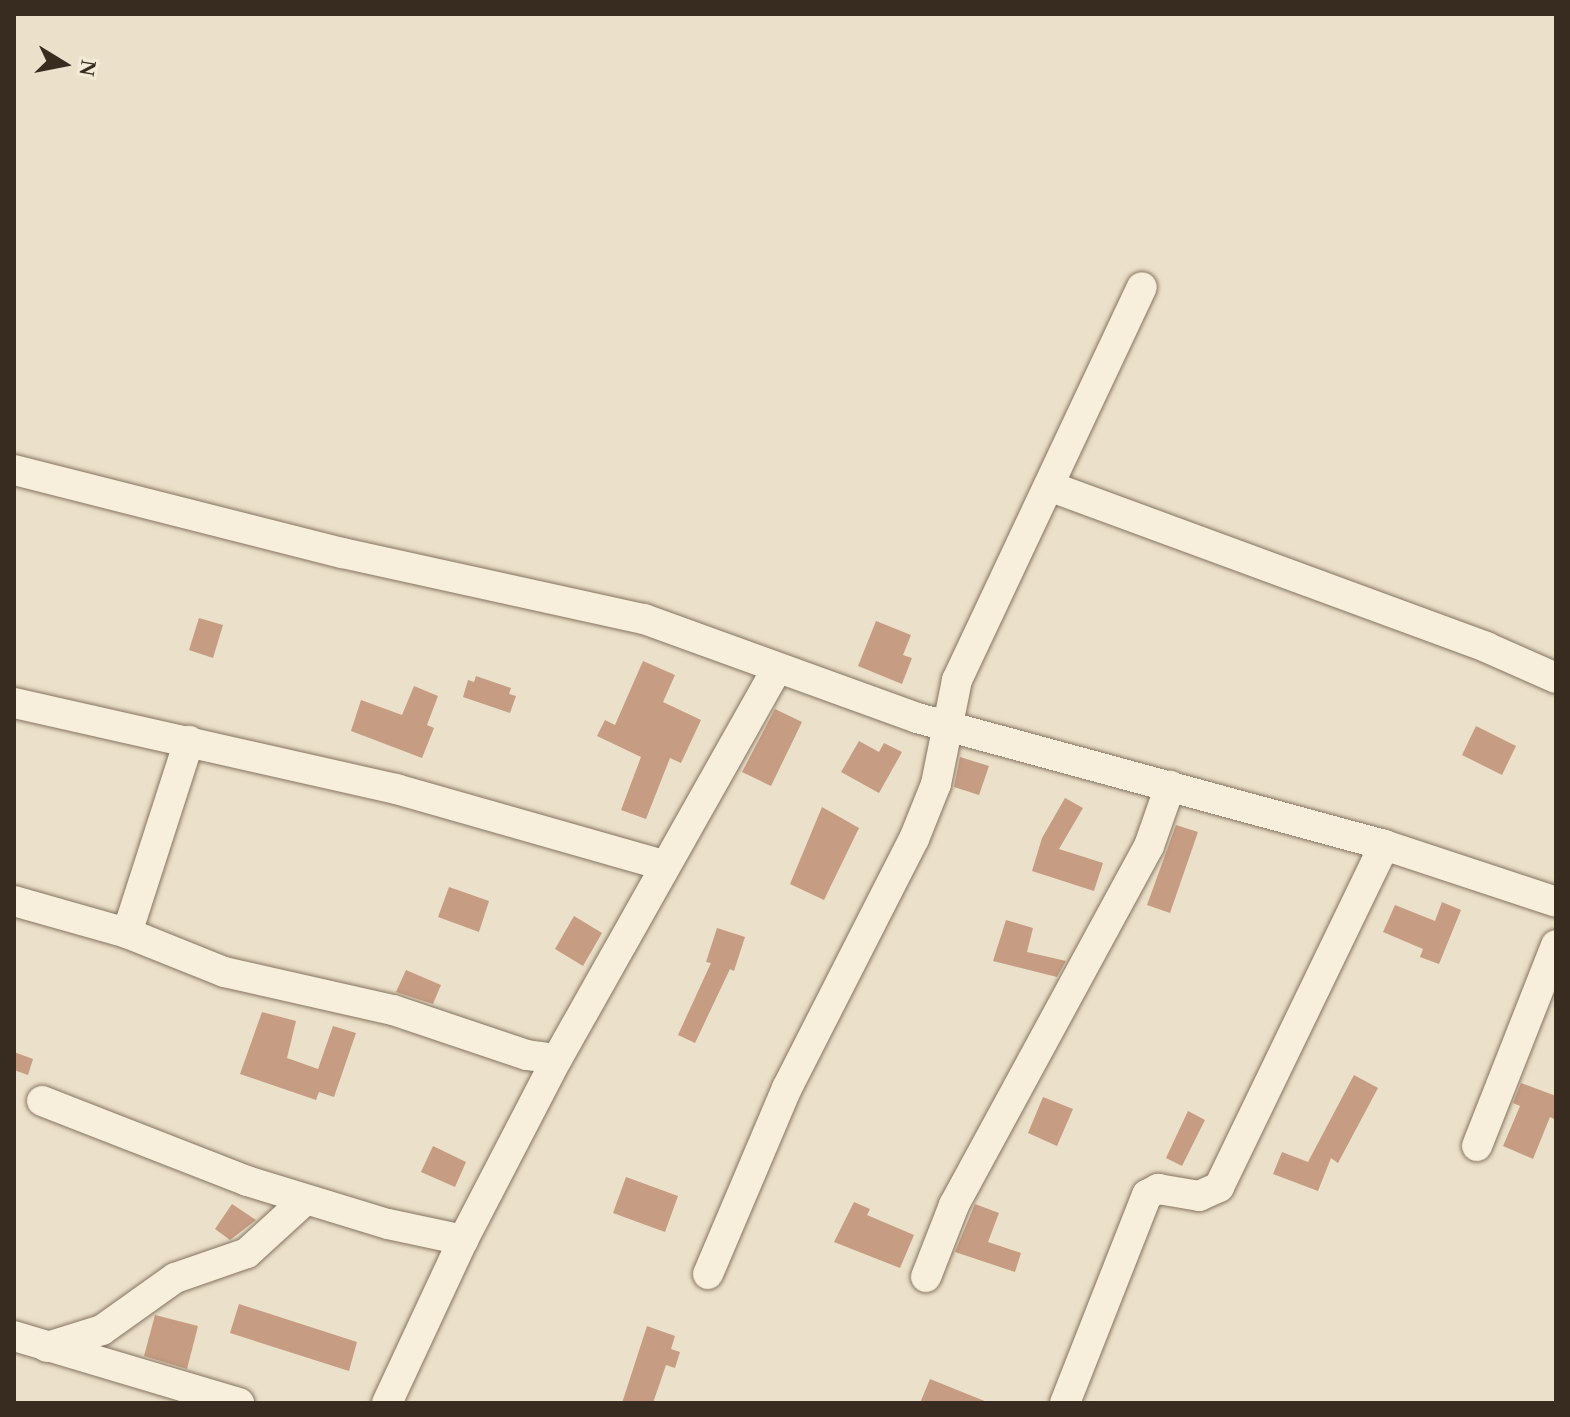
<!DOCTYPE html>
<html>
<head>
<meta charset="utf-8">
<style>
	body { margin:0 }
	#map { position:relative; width:1570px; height:1417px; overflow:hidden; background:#ebe0c9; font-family:Georgia,serif }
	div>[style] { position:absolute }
	.building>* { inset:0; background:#c69c82 }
	.roads { filter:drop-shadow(0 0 2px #86735f) drop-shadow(0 0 2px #86735f) }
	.minor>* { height:30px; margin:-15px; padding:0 15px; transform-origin:15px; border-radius:15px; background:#f7eedc }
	span { translate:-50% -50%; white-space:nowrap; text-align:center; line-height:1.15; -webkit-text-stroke:6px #f3ebd8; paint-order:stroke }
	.frame { position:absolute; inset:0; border:16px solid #382c21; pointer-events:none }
	.north { position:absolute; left:24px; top:24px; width:80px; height:80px; -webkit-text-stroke:6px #f3ebd8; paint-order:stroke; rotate:100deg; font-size:22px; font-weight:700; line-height:32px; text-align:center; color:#382c21 }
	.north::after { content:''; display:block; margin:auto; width:28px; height:36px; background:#382c21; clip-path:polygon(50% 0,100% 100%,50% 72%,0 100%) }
</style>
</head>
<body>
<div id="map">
	<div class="building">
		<i style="clip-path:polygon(199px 618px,223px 625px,213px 658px,189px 650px)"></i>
		<i style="clip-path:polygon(876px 621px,911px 635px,903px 655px,912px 658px,902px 684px,858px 666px)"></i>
		<i style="clip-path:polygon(643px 661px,675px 675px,663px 702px,701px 720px,681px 763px,670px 758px,646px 819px,621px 810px,641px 757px,597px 736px,605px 720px,615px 725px)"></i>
		<i style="clip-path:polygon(476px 676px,511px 688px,509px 694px,516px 696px,510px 713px,463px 697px,468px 680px,474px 682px)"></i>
		<i style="clip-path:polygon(414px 686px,438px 696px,427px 725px,434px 728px,422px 758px,351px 731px,361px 700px,402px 715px)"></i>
		<i style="clip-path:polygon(775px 709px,802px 722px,771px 786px,742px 772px)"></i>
		<i style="clip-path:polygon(1476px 726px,1516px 746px,1502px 775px,1462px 755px)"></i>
		<i style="clip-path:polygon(859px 741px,879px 752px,884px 743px,902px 752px,879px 793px,841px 772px)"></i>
		<i style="clip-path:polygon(960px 757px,989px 766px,979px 795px,954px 787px)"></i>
		<i style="clip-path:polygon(1065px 798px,1083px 808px,1059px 849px,1103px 863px,1094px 891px,1032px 871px,1042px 838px)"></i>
		<i style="clip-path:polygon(822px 807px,859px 828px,824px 900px,790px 884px)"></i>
		<i style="clip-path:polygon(1176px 825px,1198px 832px,1170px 913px,1147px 905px)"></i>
		<i style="clip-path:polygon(449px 887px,489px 901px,479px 932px,438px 917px)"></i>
		<i style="clip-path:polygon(1442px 902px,1461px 910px,1439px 964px,1420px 957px,1423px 949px,1383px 932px,1395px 905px,1435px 921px)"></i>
		<i style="clip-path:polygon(574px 916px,602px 933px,583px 966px,555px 949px)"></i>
		<i style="clip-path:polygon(1006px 920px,1033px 928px,1027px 952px,1066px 961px,1057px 977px,993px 961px)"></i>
		<i style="clip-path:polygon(717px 928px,745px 937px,734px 971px,730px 969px,695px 1043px,678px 1035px,711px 963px,706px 962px)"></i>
		<i style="clip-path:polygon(406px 970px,441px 985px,433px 1004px,396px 992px)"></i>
		<i style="clip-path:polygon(262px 1012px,296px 1021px,287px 1058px,318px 1069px,333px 1026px,356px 1033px,334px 1097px,319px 1092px,316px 1100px,240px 1074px)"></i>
		<i style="clip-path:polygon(14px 1052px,33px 1059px,28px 1075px,14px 1070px)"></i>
		<i style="clip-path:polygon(1354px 1075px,1378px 1088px,1338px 1163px,1331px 1158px,1318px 1191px,1273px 1174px,1282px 1152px,1308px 1162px)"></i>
		<i style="clip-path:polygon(1521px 1083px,1556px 1096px,1556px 1120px,1550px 1117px,1533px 1159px,1503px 1146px,1520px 1106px,1513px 1103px)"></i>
		<i style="clip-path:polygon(1043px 1097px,1073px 1109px,1057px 1146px,1028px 1133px)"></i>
		<i style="clip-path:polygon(1188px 1111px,1205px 1120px,1182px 1166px,1166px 1158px)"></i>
		<i style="clip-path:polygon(433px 1146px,466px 1162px,455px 1187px,421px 1172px)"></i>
		<i style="clip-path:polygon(626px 1177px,678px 1196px,665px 1232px,613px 1213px)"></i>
		<i style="clip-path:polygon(854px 1202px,870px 1209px,867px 1215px,914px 1235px,900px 1268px,834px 1242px)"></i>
		<i style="clip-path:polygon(232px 1204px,256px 1220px,230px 1240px,215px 1229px)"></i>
		<i style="clip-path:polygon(975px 1204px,999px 1213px,988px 1242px,1021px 1253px,1015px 1272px,955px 1252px)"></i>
		<i style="clip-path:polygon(239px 1304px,357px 1342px,349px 1371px,230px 1333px)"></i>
		<i style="clip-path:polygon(155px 1315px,198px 1326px,187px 1369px,144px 1356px)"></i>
		<i style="clip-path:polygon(647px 1326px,675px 1336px,671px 1349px,680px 1352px,675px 1368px,666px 1365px,653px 1403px,622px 1403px)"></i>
		<i style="clip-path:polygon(930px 1379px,987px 1402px,987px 1403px,920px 1403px)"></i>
	</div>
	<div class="roads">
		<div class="minor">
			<i style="left:14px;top:470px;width:339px;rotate:14.2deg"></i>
			<i style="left:343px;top:553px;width:308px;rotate:12.4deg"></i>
			<i style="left:644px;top:619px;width:290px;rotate:19.9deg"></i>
			<i style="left:917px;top:718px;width:484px;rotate:15.2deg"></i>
			<i style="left:1384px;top:845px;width:181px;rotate:18.3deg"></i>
			<i style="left:1049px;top:486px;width:466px;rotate:20.2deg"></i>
			<i style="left:1486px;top:647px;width:77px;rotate:23.9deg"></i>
			<i style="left:14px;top:703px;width:392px;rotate:12.7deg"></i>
			<i style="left:396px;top:789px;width:278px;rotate:15.9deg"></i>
			<i style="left:14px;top:901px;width:117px;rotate:15.8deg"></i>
			<i style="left:127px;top:933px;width:105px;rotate:21.9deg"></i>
			<i style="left:224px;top:972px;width:173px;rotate:12.7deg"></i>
			<i style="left:393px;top:1010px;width:141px;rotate:18.6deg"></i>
			<i style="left:527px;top:1055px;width:30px;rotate:8deg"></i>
			<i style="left:127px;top:933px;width:202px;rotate:-72.1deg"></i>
			<i style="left:42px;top:1101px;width:220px;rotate:21.3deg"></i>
			<i style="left:247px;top:1181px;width:147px;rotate:17deg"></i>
			<i style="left:388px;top:1224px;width:77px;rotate:12deg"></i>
			<i style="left:1477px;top:1146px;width:216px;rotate:-68.5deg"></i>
			<i style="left:708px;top:1274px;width:202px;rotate:-67deg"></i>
			<i style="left:787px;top:1088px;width:280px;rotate:-63deg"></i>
			<i style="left:914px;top:839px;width:59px;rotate:-68.2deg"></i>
			<i style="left:936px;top:784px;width:106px;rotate:-78.6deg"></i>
			<i style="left:957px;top:680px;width:434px;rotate:-64.8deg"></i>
			<i style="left:926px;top:1277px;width:77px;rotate:-68.7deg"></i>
			<i style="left:954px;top:1205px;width:409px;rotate:-61.5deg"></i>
			<i style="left:1149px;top:846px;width:64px;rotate:-70.7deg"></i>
			<i style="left:14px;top:1336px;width:235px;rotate:16.6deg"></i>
			<i style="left:47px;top:1347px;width:58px;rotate:-17.2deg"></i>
			<i style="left:102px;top:1330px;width:90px;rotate:-35.5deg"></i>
			<i style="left:175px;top:1278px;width:76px;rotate:-19.1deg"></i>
			<i style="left:247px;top:1253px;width:79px;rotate:-42.4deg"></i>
			<i style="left:387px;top:1403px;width:180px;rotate:-65deg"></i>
			<i style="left:463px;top:1240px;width:204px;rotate:-62.6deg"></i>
			<i style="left:557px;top:1059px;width:448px;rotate:-60.6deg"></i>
			<i style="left:1065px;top:1403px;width:224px;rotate:-68.5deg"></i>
			<i style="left:1147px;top:1195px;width:13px;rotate:-29deg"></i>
			<i style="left:1158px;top:1189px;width:42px;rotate:9.7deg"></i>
			<i style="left:1199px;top:1196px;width:22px;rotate:-24deg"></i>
			<i style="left:1219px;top:1187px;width:380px;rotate:-64.2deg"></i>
		</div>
	</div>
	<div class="frame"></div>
	<div class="north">N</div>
</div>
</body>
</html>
